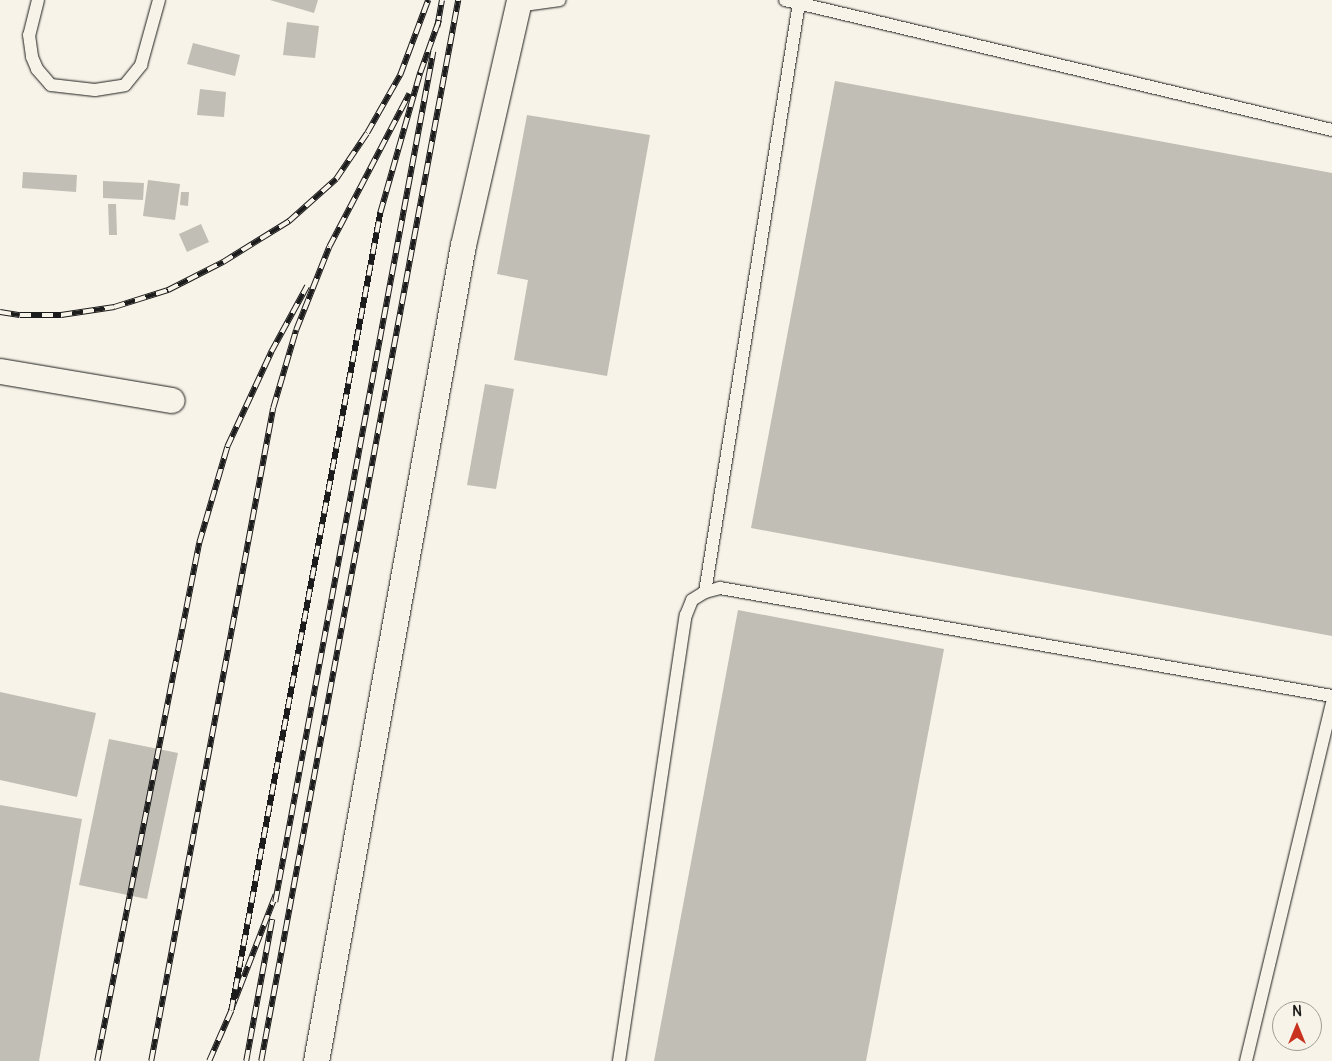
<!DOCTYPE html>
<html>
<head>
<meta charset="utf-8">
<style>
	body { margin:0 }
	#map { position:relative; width:1332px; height:1061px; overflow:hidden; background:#f7f3e8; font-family:Pangolin,sans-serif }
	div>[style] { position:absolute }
	.building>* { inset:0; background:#c0beb5 }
	.roads { filter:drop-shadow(0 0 1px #1c1c1c) drop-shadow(0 0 1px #1c1c1c) }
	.lane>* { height:12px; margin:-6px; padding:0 6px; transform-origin:6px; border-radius:6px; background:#f7f3e8 }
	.street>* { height:25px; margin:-12.5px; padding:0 12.5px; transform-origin:12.5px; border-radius:12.5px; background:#f7f3e8 }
	.rail>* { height:5.5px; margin-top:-2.75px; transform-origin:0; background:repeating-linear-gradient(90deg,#f7f3e8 0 11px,#1c1c1c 0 22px); box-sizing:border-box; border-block:1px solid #1c1c1c }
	span { translate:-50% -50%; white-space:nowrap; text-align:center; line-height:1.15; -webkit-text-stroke:4px #f7f3e8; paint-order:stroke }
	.north { position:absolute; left:1272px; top:1001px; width:50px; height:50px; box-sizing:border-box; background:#f7f3e8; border:1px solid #9f9d96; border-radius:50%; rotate:0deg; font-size:14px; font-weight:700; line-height:20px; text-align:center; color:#1c1c1c }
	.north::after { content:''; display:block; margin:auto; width:18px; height:22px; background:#c8321e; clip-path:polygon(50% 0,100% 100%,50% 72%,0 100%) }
</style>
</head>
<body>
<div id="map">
	<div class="building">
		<i style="clip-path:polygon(270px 0,318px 0,314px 13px)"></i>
		<i style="clip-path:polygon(287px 22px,319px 26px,315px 58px,283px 55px)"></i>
		<i style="clip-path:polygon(193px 43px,240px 55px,235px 76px,187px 64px)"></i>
		<i style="clip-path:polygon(835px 81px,1332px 173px,1332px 636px,751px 528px)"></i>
		<i style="clip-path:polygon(200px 89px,226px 92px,224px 117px,197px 115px)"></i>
		<i style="clip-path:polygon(527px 115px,650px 135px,607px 376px,514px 360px,528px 280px,497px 274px)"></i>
		<i style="clip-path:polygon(23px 172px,77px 175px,76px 192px,22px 188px)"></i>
		<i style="clip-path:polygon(148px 180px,180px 184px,175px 220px,143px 216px)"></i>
		<i style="clip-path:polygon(103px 181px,144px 183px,143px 200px,103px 198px)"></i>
		<i style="clip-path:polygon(181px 192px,189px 192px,188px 206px,180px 205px)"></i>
		<i style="clip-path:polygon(108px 204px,116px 204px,117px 235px,109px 235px)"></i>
		<i style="clip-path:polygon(201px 224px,209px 242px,187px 252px,179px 234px)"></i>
		<i style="clip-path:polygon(485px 384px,514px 389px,496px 489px,467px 485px)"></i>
		<i style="clip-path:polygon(738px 610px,944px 649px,866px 1061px,654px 1061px)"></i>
		<i style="clip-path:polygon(0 692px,96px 713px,77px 797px,0 780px)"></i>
		<i style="clip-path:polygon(109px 739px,178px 753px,147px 899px,79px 885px)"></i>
		<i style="clip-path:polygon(0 805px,82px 819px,39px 1061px,0 1061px)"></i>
	</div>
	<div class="roads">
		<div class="lane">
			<i style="left:38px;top:0;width:36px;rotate:104deg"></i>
			<i style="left:29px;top:35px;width:22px;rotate:82deg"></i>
			<i style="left:32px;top:57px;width:13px;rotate:67deg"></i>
			<i style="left:37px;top:69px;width:21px;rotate:49deg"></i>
			<i style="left:51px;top:85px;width:44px;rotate:6.5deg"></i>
			<i style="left:95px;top:90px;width:30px;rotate:-9deg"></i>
			<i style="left:125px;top:85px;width:26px;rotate:-51deg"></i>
			<i style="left:141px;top:65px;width:67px;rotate:-74.5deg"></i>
			<i style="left:785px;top:0;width:562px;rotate:13.37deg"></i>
			<i style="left:517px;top:6px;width:43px;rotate:-7.9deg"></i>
			<i style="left:705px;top:592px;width:596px;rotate:-80.93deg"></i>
			<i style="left:619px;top:1061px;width:451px;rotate:-81.5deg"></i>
			<i style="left:686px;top:615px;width:16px;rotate:-68deg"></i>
			<i style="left:692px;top:600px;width:15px;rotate:-32deg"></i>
			<i style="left:705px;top:592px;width:16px;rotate:-15deg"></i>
			<i style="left:720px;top:588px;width:621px;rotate:10.01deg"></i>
			<i style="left:1246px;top:1061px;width:368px;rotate:-76.5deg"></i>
		</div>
		<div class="street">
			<i style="left:0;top:371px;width:174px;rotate:9.6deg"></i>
			<i style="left:316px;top:1061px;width:829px;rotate:-79.79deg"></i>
			<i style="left:463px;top:245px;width:251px;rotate:-77.1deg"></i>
		</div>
	</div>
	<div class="rail">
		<i style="left:437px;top:27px;width:27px;rotate:-80deg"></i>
		<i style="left:0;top:312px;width:20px;rotate:9deg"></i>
		<i style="left:20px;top:315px;width:41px"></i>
		<i style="left:61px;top:315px;width:54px;rotate:-8.6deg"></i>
		<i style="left:114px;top:307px;width:57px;rotate:-17.5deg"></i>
		<i style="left:168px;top:290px;width:62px;rotate:-27deg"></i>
		<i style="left:223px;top:262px;width:78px;rotate:-31.8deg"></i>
		<i style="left:289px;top:221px;width:63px;rotate:-41.8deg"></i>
		<i style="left:336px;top:179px;width:55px;rotate:-56deg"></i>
		<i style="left:367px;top:133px;width:67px;rotate:-60.4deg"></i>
		<i style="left:400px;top:75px;width:80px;rotate:-69.5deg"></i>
		<i style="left:276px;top:895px;width:124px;rotate:111.2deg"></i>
		<i style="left:231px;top:1011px;width:812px;rotate:-79.42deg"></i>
		<i style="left:380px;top:213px;width:146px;rotate:-74.1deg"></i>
		<i style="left:420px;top:73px;width:56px;rotate:-70.3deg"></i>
		<i style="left:275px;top:902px;width:865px;rotate:-79.47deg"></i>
		<i style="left:97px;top:1061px;width:528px;rotate:-78.86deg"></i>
		<i style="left:199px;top:543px;width:100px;rotate:-73.7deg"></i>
		<i style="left:227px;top:447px;width:105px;rotate:-65.1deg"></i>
		<i style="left:271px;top:352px;width:75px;rotate:-61.4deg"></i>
		<i style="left:151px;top:1061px;width:664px;rotate:-79.42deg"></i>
		<i style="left:273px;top:408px;width:81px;rotate:-73.6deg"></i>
		<i style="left:296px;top:330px;width:89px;rotate:-68.3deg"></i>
		<i style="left:329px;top:247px;width:173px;rotate:-62.4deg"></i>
		<i style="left:209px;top:1061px;width:55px;rotate:-66.3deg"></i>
		<i style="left:246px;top:1061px;width:144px;rotate:-79.6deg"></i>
		<i style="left:261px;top:1061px;width:1079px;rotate:-79.48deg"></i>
	</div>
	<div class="north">N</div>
</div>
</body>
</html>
